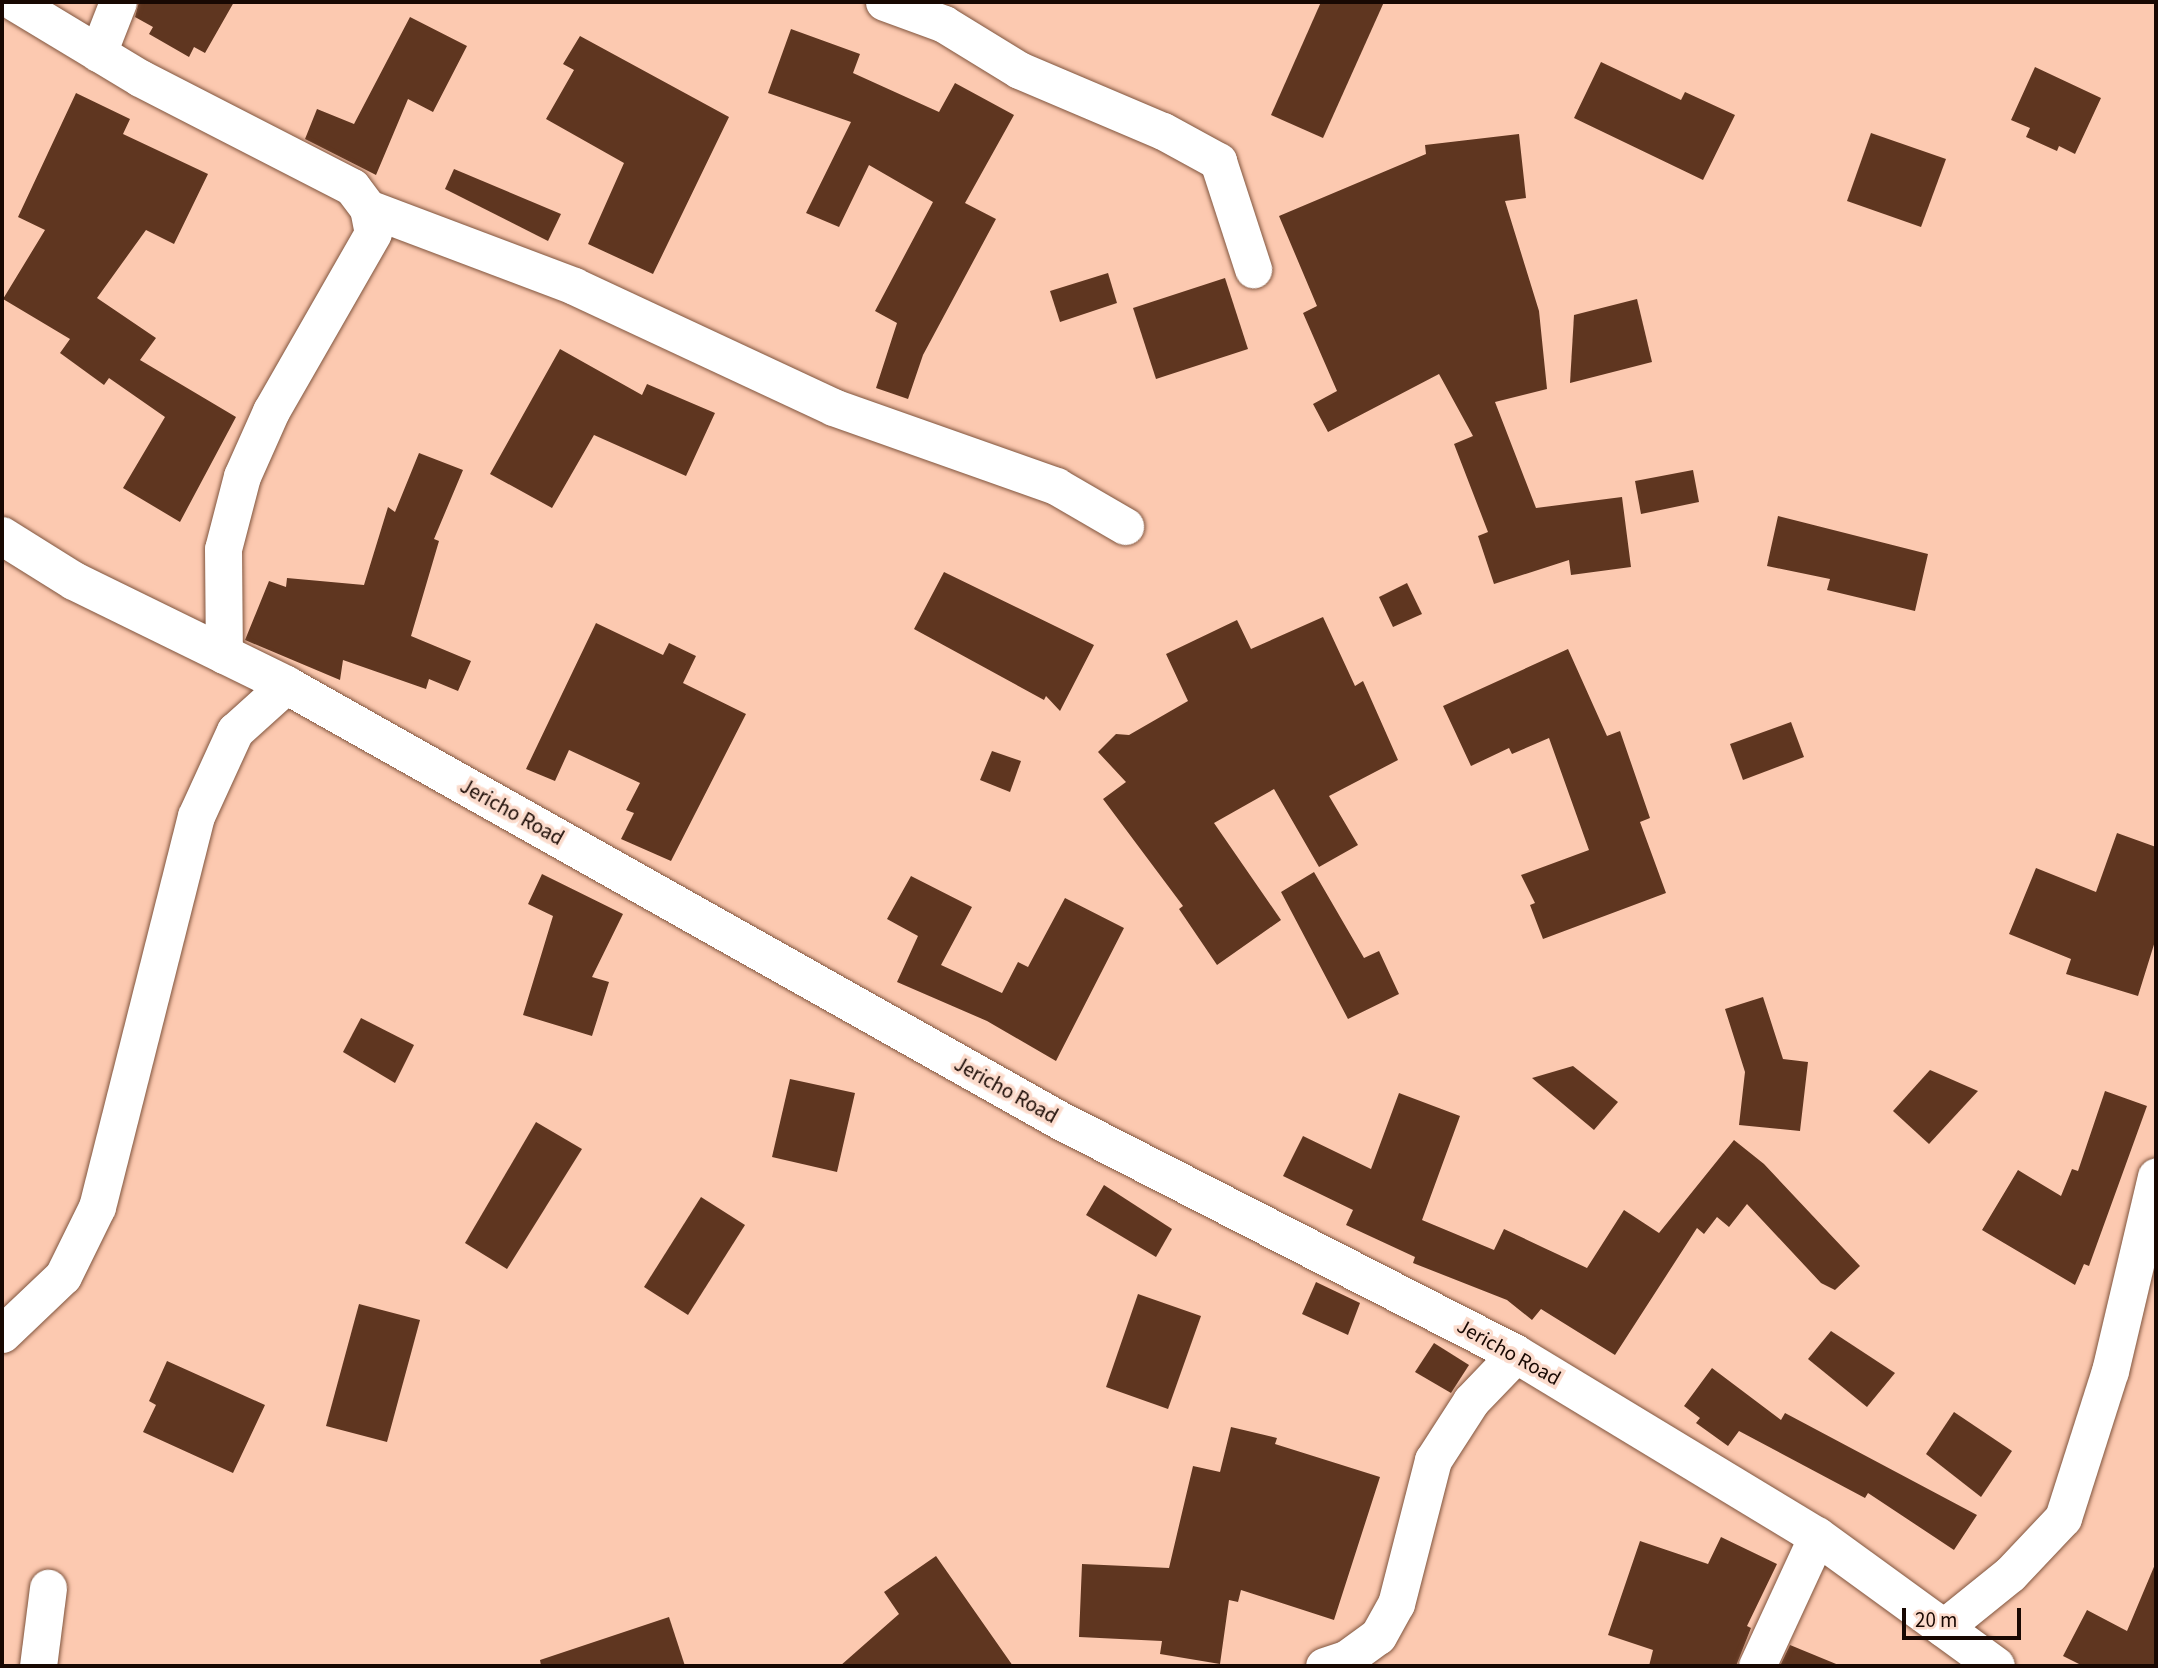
<!DOCTYPE html>
<html>
<head>
<meta charset="utf-8">
<style>
	body { margin:0 }
	#map { position:relative; width:2158px; height:1668px; overflow:hidden; background:#fcc9b0; font-family:"Source Sans 3",sans-serif }
	div>[style] { position:absolute }
	.building>* { inset:0; background:#5f3620 }
	.roads { filter:drop-shadow(0 0 2px #80553e) drop-shadow(0 0 2px #80553e) }
	.minor>* { height:37px; margin:-18.5px; padding:0 18.5px; transform-origin:18.5px; border-radius:18.5px; background:#fff }
	.tertiary>* { height:38px; margin:-19px; padding:0 19px; transform-origin:19px; border-radius:19px; background:#fff }
	span { translate:-50% -50%; white-space:nowrap; text-align:center; line-height:1.15; -webkit-text-stroke:7px #fbdbcc; paint-order:stroke }
	.street-label { font-size:21px; color:#180802 }
	.frame { position:absolute; inset:0; border:4px solid #180802; pointer-events:none }
	.scale { position:absolute; left:1902px; top:1608px; width:119px; height:32px; box-sizing:border-box; border:4px solid #180802; border-top:0; padding-left:9px; font-size:21px; line-height:24px; white-space:nowrap; color:#180802; -webkit-text-stroke:5px #fbdbcc; paint-order:stroke }
</style>
</head>
<body>
<div id="map">
	<div class="building">
		<i style="clip-path:polygon(139px 2px,234px 2px,205px 53px,194px 47px,189px 57px,149px 34px,153px 27px,135px 17px)"></i>
		<i style="clip-path:polygon(1321px 2px,1384px 2px,1323px 138px,1271px 115px)"></i>
		<i style="clip-path:polygon(410px 17px,467px 46px,433px 112px,408px 99px,376px 175px,305px 139px,317px 109px,354px 124px)"></i>
		<i style="clip-path:polygon(791px 29px,860px 54px,853px 73px,939px 112px,955px 83px,1014px 115px,965px 203px,996px 219px,923px 355px,908px 399px,876px 388px,897px 323px,875px 311px,933px 202px,869px 165px,839px 227px,806px 213px,851px 122px,768px 93px)"></i>
		<i style="clip-path:polygon(580px 36px,729px 117px,653px 274px,588px 244px,624px 163px,546px 119px,574px 70px,563px 64px)"></i>
		<i style="clip-path:polygon(1601px 62px,1681px 100px,1685px 92px,1735px 115px,1703px 180px,1574px 118px)"></i>
		<i style="clip-path:polygon(2035px 67px,2101px 98px,2075px 154px,2059px 146px,2057px 151px,2026px 137px,2030px 128px,2011px 120px)"></i>
		<i style="clip-path:polygon(76px 93px,130px 119px,123px 134px,208px 174px,174px 244px,146px 230px,97px 298px,156px 338px,140px 360px,236px 417px,180px 522px,123px 488px,165px 417px,109px 378px,104px 385px,60px 353px,70px 339px,3px 299px,45px 230px,18px 217px)"></i>
		<i style="clip-path:polygon(1871px 133px,1946px 159px,1921px 227px,1847px 201px)"></i>
		<i style="clip-path:polygon(1519px 134px,1526px 198px,1505px 201px,1539px 311px,1547px 389px,1495px 402px,1536px 508px,1622px 497px,1631px 567px,1571px 575px,1569px 560px,1494px 584px,1478px 536px,1488px 532px,1454px 444px,1473px 436px,1439px 374px,1328px 432px,1313px 404px,1337px 391px,1303px 313px,1317px 306px,1279px 216px,1426px 154px,1425px 145px)"></i>
		<i style="clip-path:polygon(454px 169px,561px 214px,548px 241px,445px 189px)"></i>
		<i style="clip-path:polygon(1108px 273px,1117px 303px,1060px 322px,1050px 291px)"></i>
		<i style="clip-path:polygon(1225px 278px,1248px 349px,1156px 379px,1133px 308px)"></i>
		<i style="clip-path:polygon(1637px 299px,1652px 362px,1570px 383px,1574px 315px)"></i>
		<i style="clip-path:polygon(560px 349px,642px 395px,647px 384px,715px 413px,686px 476px,594px 435px,552px 508px,490px 474px)"></i>
		<i style="clip-path:polygon(419px 453px,463px 470px,434px 539px,439px 541px,411px 636px,471px 661px,458px 691px,429px 679px,426px 689px,343px 660px,340px 680px,245px 640px,269px 581px,286px 587px,287px 578px,364px 585px,388px 507px,395px 512px)"></i>
		<i style="clip-path:polygon(1693px 470px,1699px 502px,1641px 514px,1635px 481px)"></i>
		<i style="clip-path:polygon(1778px 516px,1928px 554px,1915px 611px,1827px 590px,1830px 579px,1767px 566px)"></i>
		<i style="clip-path:polygon(944px 572px,1094px 645px,1060px 711px,1046px 696px,1044px 700px,914px 629px)"></i>
		<i style="clip-path:polygon(1407px 583px,1422px 614px,1393px 627px,1379px 597px)"></i>
		<i style="clip-path:polygon(1323px 617px,1355px 686px,1363px 681px,1398px 760px,1329px 796px,1358px 845px,1319px 867px,1274px 789px,1214px 823px,1281px 920px,1217px 965px,1179px 909px,1183px 906px,1103px 799px,1126px 782px,1098px 752px,1116px 734px,1129px 735px,1188px 701px,1166px 654px,1237px 620px,1251px 649px)"></i>
		<i style="clip-path:polygon(596px 623px,663px 655px,669px 643px,696px 656px,683px 683px,746px 714px,671px 861px,621px 839px,634px 813px,626px 810px,640px 783px,569px 750px,555px 781px,526px 769px)"></i>
		<i style="clip-path:polygon(1568px 649px,1607px 736px,1620px 731px,1650px 818px,1640px 822px,1666px 893px,1543px 939px,1530px 905px,1535px 903px,1521px 875px,1589px 850px,1549px 738px,1512px 754px,1509px 748px,1471px 766px,1443px 706px)"></i>
		<i style="clip-path:polygon(1791px 722px,1804px 757px,1743px 780px,1730px 744px)"></i>
		<i style="clip-path:polygon(992px 751px,1021px 761px,1010px 792px,980px 780px)"></i>
		<i style="clip-path:polygon(2117px 833px,2156px 847px,2156px 938px,2138px 996px,2066px 974px,2071px 959px,2009px 934px,2036px 868px,2096px 892px)"></i>
		<i style="clip-path:polygon(1314px 872px,1364px 958px,1379px 951px,1399px 994px,1348px 1019px,1281px 892px)"></i>
		<i style="clip-path:polygon(542px 874px,623px 914px,592px 977px,609px 982px,592px 1036px,523px 1015px,553px 916px,528px 904px)"></i>
		<i style="clip-path:polygon(911px 876px,972px 907px,941px 965px,1002px 993px,1018px 962px,1028px 967px,1065px 898px,1124px 928px,1056px 1061px,987px 1021px,897px 982px,918px 936px,887px 919px)"></i>
		<i style="clip-path:polygon(1763px 997px,1783px 1059px,1808px 1062px,1800px 1131px,1739px 1125px,1745px 1072px,1725px 1009px)"></i>
		<i style="clip-path:polygon(361px 1018px,414px 1045px,395px 1083px,343px 1052px)"></i>
		<i style="clip-path:polygon(1573px 1066px,1618px 1102px,1594px 1130px,1532px 1078px)"></i>
		<i style="clip-path:polygon(1930px 1070px,1978px 1091px,1929px 1144px,1893px 1111px)"></i>
		<i style="clip-path:polygon(790px 1079px,855px 1093px,837px 1172px,772px 1157px)"></i>
		<i style="clip-path:polygon(2105px 1091px,2147px 1106px,2089px 1266px,2084px 1264px,2075px 1285px,1982px 1230px,2018px 1170px,2061px 1196px,2072px 1169px,2078px 1171px)"></i>
		<i style="clip-path:polygon(1399px 1093px,1460px 1116px,1422px 1220px,1494px 1250px,1504px 1229px,1587px 1268px,1624px 1210px,1659px 1233px,1734px 1140px,1764px 1164px,1860px 1266px,1835px 1290px,1821px 1283px,1747px 1204px,1729px 1227px,1717px 1217px,1704px 1234px,1697px 1228px,1615px 1355px,1541px 1309px,1532px 1320px,1507px 1300px,1413px 1263px,1415px 1257px,1346px 1225px,1353px 1210px,1283px 1176px,1303px 1136px,1371px 1169px)"></i>
		<i style="clip-path:polygon(536px 1122px,582px 1149px,507px 1269px,465px 1243px)"></i>
		<i style="clip-path:polygon(1104px 1185px,1172px 1229px,1156px 1257px,1086px 1215px)"></i>
		<i style="clip-path:polygon(701px 1197px,745px 1225px,688px 1315px,644px 1287px)"></i>
		<i style="clip-path:polygon(1316px 1282px,1360px 1303px,1348px 1335px,1302px 1314px)"></i>
		<i style="clip-path:polygon(1138px 1294px,1201px 1316px,1168px 1409px,1106px 1387px)"></i>
		<i style="clip-path:polygon(359px 1304px,420px 1320px,387px 1442px,326px 1426px)"></i>
		<i style="clip-path:polygon(1831px 1331px,1895px 1373px,1867px 1407px,1808px 1359px)"></i>
		<i style="clip-path:polygon(1434px 1343px,1469px 1365px,1451px 1393px,1415px 1372px)"></i>
		<i style="clip-path:polygon(167px 1361px,265px 1405px,233px 1473px,143px 1432px,156px 1405px,149px 1401px)"></i>
		<i style="clip-path:polygon(1712px 1368px,1781px 1420px,1785px 1413px,1977px 1515px,1954px 1550px,1868px 1493px,1865px 1498px,1739px 1431px,1728px 1446px,1696px 1423px,1700px 1418px,1684px 1406px)"></i>
		<i style="clip-path:polygon(1954px 1412px,2012px 1451px,1981px 1497px,1926px 1454px)"></i>
		<i style="clip-path:polygon(1231px 1427px,1277px 1438px,1275px 1444px,1380px 1477px,1334px 1620px,1241px 1590px,1238px 1602px,1229px 1600px,1220px 1664px,1160px 1654px,1162px 1641px,1079px 1637px,1082px 1564px,1169px 1568px,1193px 1466px,1220px 1472px)"></i>
		<i style="clip-path:polygon(1721px 1537px,1777px 1564px,1747px 1626px,1751px 1628px,1736px 1666px,1649px 1666px,1653px 1650px,1608px 1635px,1640px 1541px,1708px 1564px)"></i>
		<i style="clip-path:polygon(936px 1556px,1013px 1666px,840px 1666px,899px 1614px,884px 1592px)"></i>
		<i style="clip-path:polygon(2156px 1562px,2156px 1666px,2083px 1666px,2063px 1656px,2087px 1610px,2127px 1631px)"></i>
		<i style="clip-path:polygon(669px 1617px,685px 1666px,541px 1666px,540px 1660px)"></i>
		<i style="clip-path:polygon(1790px 1645px,1841px 1666px,1780px 1666px)"></i>
	</div>
	<div class="roads">
		<div class="minor">
			<i style="left:14px;top:2px;width:147px;rotate:31.1deg"></i>
			<i style="left:140px;top:78px;width:238px;rotate:27.2deg"></i>
			<i style="left:352px;top:187px;width:26px;rotate:53deg"></i>
			<i style="left:368px;top:208px;width:25px;rotate:79deg"></i>
			<i style="left:373px;top:233px;width:205px;rotate:119.8deg"></i>
			<i style="left:271px;top:411px;width:71px;rotate:114deg"></i>
			<i style="left:242px;top:476px;width:75px;rotate:104.6deg"></i>
			<i style="left:223px;top:549px;width:106px;rotate:89.5deg"></i>
			<i style="left:884px;top:2px;width:64px;rotate:20.1deg"></i>
			<i style="left:944px;top:24px;width:88px;rotate:31.5deg"></i>
			<i style="left:1019px;top:70px;width:156px;rotate:23deg"></i>
			<i style="left:1163px;top:131px;width:63px;rotate:28.6deg"></i>
			<i style="left:1218px;top:161px;width:114px;rotate:72deg"></i>
			<i style="left:98px;top:53px;width:55px;rotate:-68.6deg"></i>
			<i style="left:368px;top:208px;width:220px;rotate:20.7deg"></i>
			<i style="left:574px;top:286px;width:286px;rotate:25deg"></i>
			<i style="left:833px;top:407px;width:237px;rotate:19.5deg"></i>
			<i style="left:1056px;top:486px;width:80px;rotate:30.1deg"></i>
			<i style="left:2px;top:1334px;width:84px;rotate:-43.6deg"></i>
			<i style="left:63px;top:1276px;width:77px;rotate:-63.8deg"></i>
			<i style="left:97px;top:1207px;width:403px;rotate:-75.8deg"></i>
			<i style="left:196px;top:816px;width:94px;rotate:-65.4deg"></i>
			<i style="left:235px;top:731px;width:69px;rotate:-42deg"></i>
			<i style="left:1943px;top:1628px;width:86px;rotate:-38.9deg"></i>
			<i style="left:2010px;top:1574px;width:77px;rotate:-46.6deg"></i>
			<i style="left:2063px;top:1518px;width:154px;rotate:-72.3deg"></i>
			<i style="left:2110px;top:1371px;width:200px;rotate:-76.7deg"></i>
			<i style="left:38px;top:1666px;width:79px;rotate:-82.7deg"></i>
			<i style="left:1324px;top:1666px;width:23px;rotate:-18deg"></i>
			<i style="left:1346px;top:1659px;width:39px;rotate:-36deg"></i>
			<i style="left:1378px;top:1636px;width:37px;rotate:-61deg"></i>
			<i style="left:1396px;top:1604px;width:149px;rotate:-75.6deg"></i>
			<i style="left:1433px;top:1460px;width:70px;rotate:-57.2deg"></i>
			<i style="left:1471px;top:1401px;width:65px;rotate:-46.2deg"></i>
			<i style="left:1757px;top:1666px;width:143px;rotate:-65.2deg"></i>
		</div>
		<div class="tertiary">
			<i style="left:2px;top:536px;width:85px;rotate:32deg"></i>
			<i style="left:74px;top:581px;width:236px;rotate:26.1deg"></i>
			<i style="left:286px;top:685px;width:887px;rotate:29.37deg"></i>
			<i style="left:1059px;top:1120px;width:513px;rotate:27.11deg"></i>
			<i style="left:1516px;top:1354px;width:352px;rotate:31.2deg"></i>
			<i style="left:1817px;top:1536px;width:221px;rotate:36deg"></i>
		</div>
	</div>
	<div class="street-label">
		<span style="left:512px;top:812px;rotate:29deg">Jericho Road</span>
		<span style="left:1006px;top:1090px;rotate:29deg">Jericho Road</span>
		<span style="left:1509px;top:1352px;rotate:29deg">Jericho Road</span>
	</div>
	<div class="frame"></div>
	<div class="scale">20 m</div>
</div>
</body>
</html>
